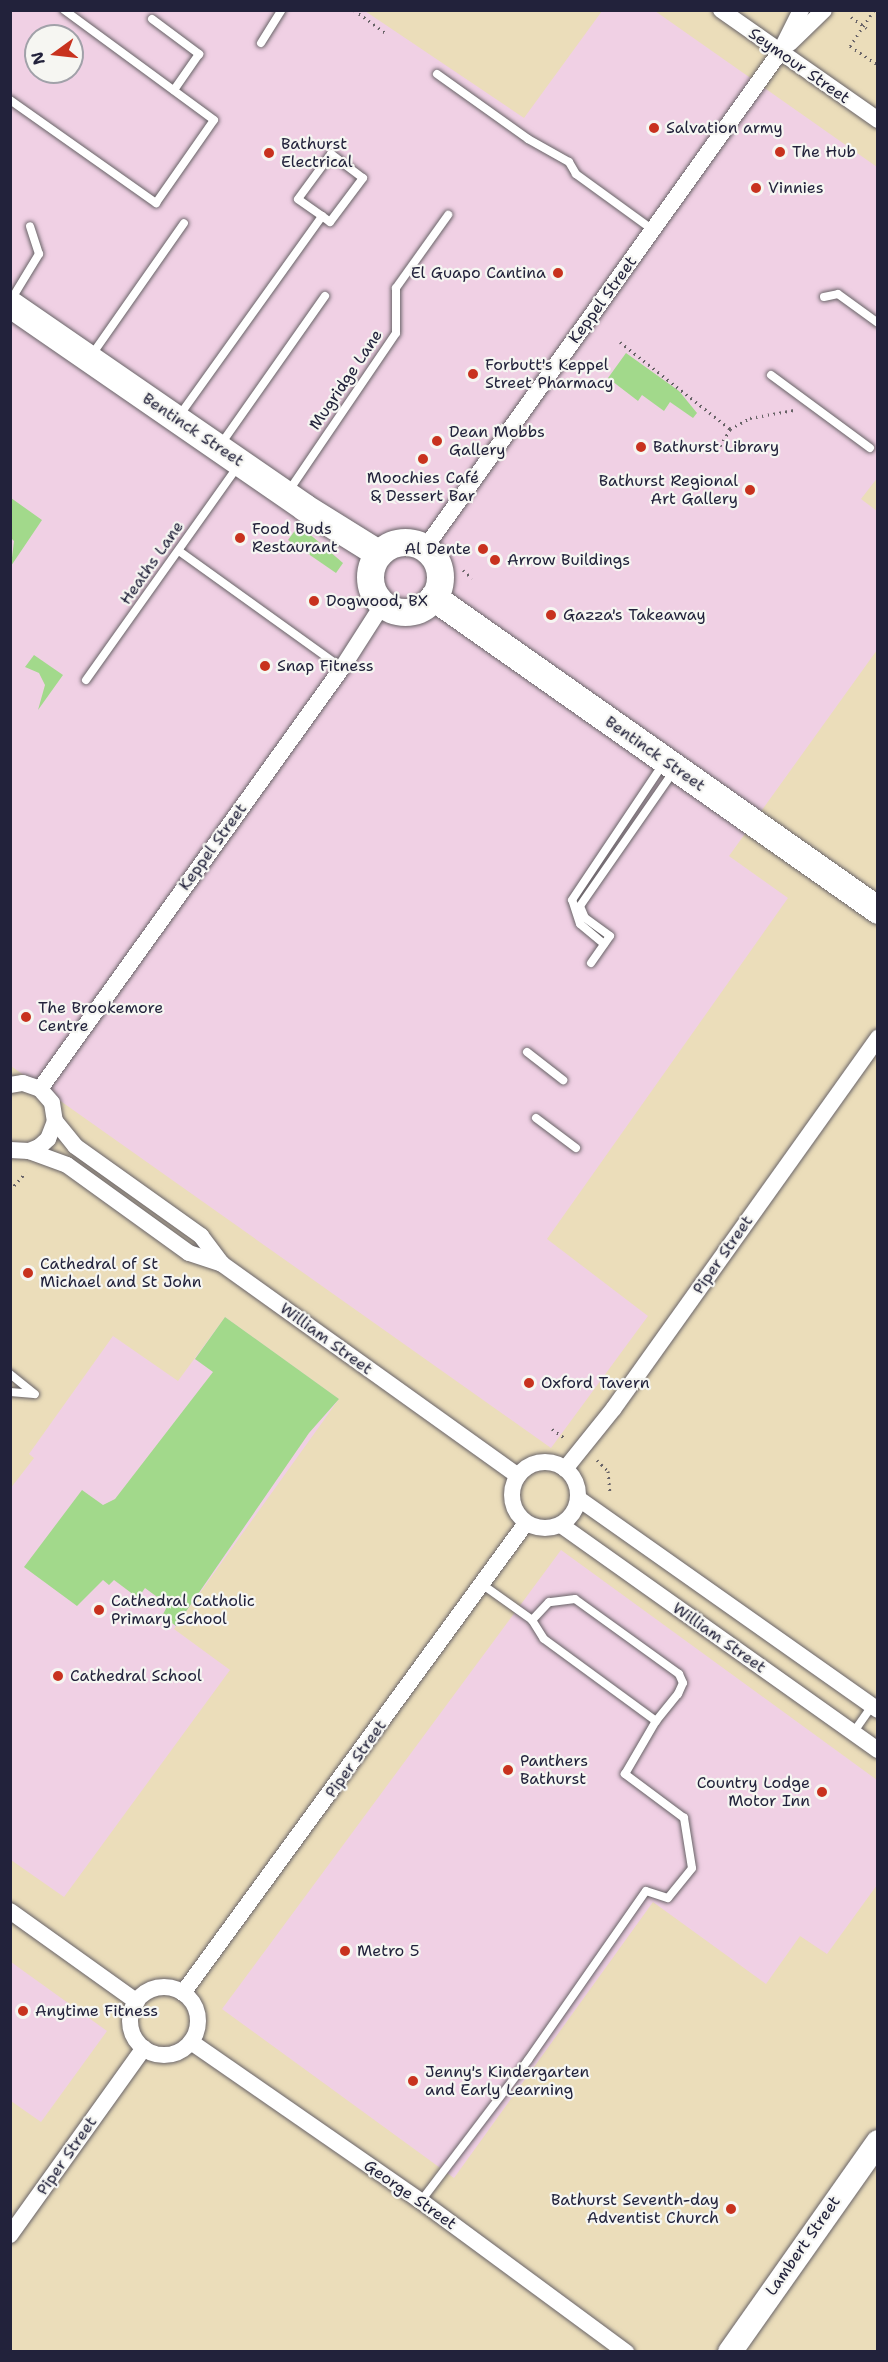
<!DOCTYPE html>
<html>
<head>
<meta charset="utf-8">
<style>
	body { margin:0 }
	#map { position:relative; width:888px; height:2362px; overflow:hidden; background:#ebddba; font-family:"Shantell Sans",sans-serif }
	div>[style] { position:absolute }
	.built>* { inset:0; background:#f0d0e4 }
	.green>* { inset:0; background:#a2d98b }
	.path>* { height:3px; margin-top:-1.5px; transform-origin:0; background:repeating-linear-gradient(90deg,#686367 0 1.5px,transparent 0 6px) }
	.roads { filter:drop-shadow(0 0 2px #686367) drop-shadow(0 0 2px #686367) }
	.lane>* { height:8px; margin:-4px; padding:0 4px; transform-origin:4px; border-radius:4px; background:#fff }
	.street>* { height:16px; margin:-8px; padding:0 8px; transform-origin:8px; border-radius:8px; background:#fff }
	.street>.ring { margin:-8px; padding:0; box-sizing:content-box; background:none; border:16px solid #fff; border-radius:50% }
	.secondary>* { height:24px; margin:-12px; padding:0 12px; transform-origin:12px; border-radius:12px; background:#fff }
	.primary>* { height:27px; margin:-13.5px; padding:0 13.5px; transform-origin:13.5px; border-radius:13.5px; background:#fff }
	.primary>.ring { margin:-13.5px; padding:0; box-sizing:content-box; background:none; border:27px solid #fff; border-radius:50% }
	.dots>* { width:16px; height:16px; translate:-50% -50%; box-sizing:border-box; border:3px solid #f6f6f2; border-radius:50% }
	span { translate:-50% -50%; white-space:nowrap; text-align:center; line-height:1.15; -webkit-text-stroke:4.5px #f6f6f2; paint-order:stroke }
	.street-label { font-size:16px; color:#22223b }
	.poi-label { font-size:16px; color:#22223b }
	.left { translate:0 -50%; text-align:left }
	.right { translate:-100% -50%; text-align:right }
	.frame { position:absolute; inset:0; border:12px solid #22223b; pointer-events:none }
	.north { position:absolute; left:24px; top:24px; width:60px; height:60px; box-sizing:border-box; background:#f6f6f2; border:2px solid #a1a1a9; border-radius:50%; rotate:255deg; font-size:16px; font-weight:700; line-height:24px; text-align:center; color:#22223b }
	.north::after { content:''; display:block; margin:auto; width:21px; height:27px; background:#c8321e; clip-path:polygon(50% 0,100% 100%,50% 72%,0 100%) }
</style>
</head>
<body>
<div id="map">
	<div class="built">
		<i style="clip-path:polygon(evenodd,11px 11px,365px 11px,524px 118px,602px 11px,655px 11px,877px 167px,878px 477px,861px 499px,877px 511px,877px 650px,729px 856px,788px 898px,547px 1239px,648px 1316px,551px 1448px,11px 1066px,11px 11px,36px 36px,72px 36px,72px 72px,36px 72px,36px 36px)"></i>
		<i style="clip-path:polygon(225px 1317px,339px 1399px,174px 1629px,230px 1670px,64px 1897px,11px 1860px,10px 1489px,34px 1458px,29px 1454px,113px 1336px,178px 1381px)"></i>
		<i style="clip-path:polygon(561px 1550px,877px 1780px,877px 1885px,827px 1954px,800px 1936px,766px 1984px,653px 1902px,454px 2178px,222px 2009px)"></i>
		<i style="clip-path:polygon(11px 1962px,107px 2031px,41px 2122px,11px 2101px)"></i>
	</div>
	<div class="green">
		<i style="clip-path:polygon(626px 353px,679px 391px,697px 413px,693px 418px,670px 402px,664px 411px,642px 395px,638px 401px,608px 378px)"></i>
		<i style="clip-path:polygon(11px 498px,42px 520px,11px 566px,14px 541px,11px 538px)"></i>
		<i style="clip-path:polygon(299px 525px,343px 563px,336px 573px,288px 540px)"></i>
		<i style="clip-path:polygon(34px 655px,63px 675px,38px 710px,45px 685px,39px 673px,25px 667px)"></i>
		<i style="clip-path:polygon(225px 1317px,339px 1399px,309px 1433px,176px 1626px,162px 1616px,168px 1605px,145px 1588px,138px 1598px,114px 1580px,109px 1585px,103px 1580px,77px 1606px,24px 1567px,82px 1490px,103px 1505px,115px 1499px,213px 1372px,195px 1359px)"></i>
	</div>
	<div class="path">
		<i style="left:354px;top:10px;width:41px;rotate:36deg"></i>
		<i style="left:874px;top:10px;width:43px;rotate:123.7deg"></i>
		<i style="left:850px;top:46px;width:34px;rotate:34deg"></i>
		<i style="left:851px;top:17px;width:19px;rotate:35deg"></i>
		<i style="left:620px;top:342px;width:140px;rotate:38.3deg"></i>
		<i style="left:730px;top:429px;width:23px;rotate:-29deg"></i>
		<i style="left:750px;top:418px;width:45px;rotate:-10.3deg"></i>
		<i style="left:717px;top:451px;width:26px;rotate:-59deg"></i>
		<i style="left:463px;top:570px;width:12px;rotate:42deg"></i>
		<i style="left:10px;top:1190px;width:24px;rotate:-48deg"></i>
		<i style="left:552px;top:1429px;width:16px;rotate:35deg"></i>
		<i style="left:597px;top:1460px;width:16px;rotate:45deg"></i>
		<i style="left:608px;top:1471px;width:21px;rotate:85deg"></i>
	</div>
	<div class="roads">
		<div class="lane">
			<i style="left:152px;top:19px;width:59px;rotate:36.7deg"></i>
			<i style="left:199px;top:54px;width:44px;rotate:124.8deg"></i>
			<i style="left:261px;top:43px;width:39px;rotate:-58deg"></i>
			<i style="left:437px;top:74px;width:112px;rotate:35.5deg"></i>
			<i style="left:528px;top:139px;width:47px;rotate:29.3deg"></i>
			<i style="left:569px;top:162px;width:14px;rotate:60deg"></i>
			<i style="left:576px;top:174px;width:95px;rotate:36deg"></i>
			<i style="left:10px;top:100px;width:179px;rotate:35.2deg"></i>
			<i style="left:156px;top:203px;width:101px;rotate:-55.1deg"></i>
			<i style="left:214px;top:120px;width:186px;rotate:-143.7deg"></i>
			<i style="left:824px;top:297px;width:14px;rotate:-12deg"></i>
			<i style="left:838px;top:294px;width:49px;rotate:35.9deg"></i>
			<i style="left:11px;top:300px;width:54px;rotate:-58.7deg"></i>
			<i style="left:39px;top:254px;width:29px;rotate:-108deg"></i>
			<i style="left:91px;top:356px;width:162px;rotate:-55deg"></i>
			<i style="left:771px;top:375px;width:123px;rotate:36.4deg"></i>
			<i style="left:179px;top:416px;width:246px;rotate:-54.4deg"></i>
			<i style="left:322px;top:216px;width:29px;rotate:-145deg"></i>
			<i style="left:298px;top:199px;width:56px;rotate:-53.7deg"></i>
			<i style="left:331px;top:154px;width:40px;rotate:37deg"></i>
			<i style="left:363px;top:178px;width:55px;rotate:126.9deg"></i>
			<i style="left:330px;top:222px;width:10px;rotate:-143deg"></i>
			<i style="left:221px;top:444px;width:181px;rotate:-54.9deg"></i>
			<i style="left:288px;top:492px;width:192px;rotate:-55.8deg"></i>
			<i style="left:396px;top:333px;width:45px;rotate:-90deg"></i>
			<i style="left:396px;top:288px;width:90px;rotate:-54.5deg"></i>
			<i style="left:179px;top:551px;width:201px;rotate:35.7deg"></i>
			<i style="left:86px;top:680px;width:264px;rotate:-54.6deg"></i>
			<i style="left:604px;top:944px;width:31px;rotate:-140deg"></i>
			<i style="left:580px;top:924px;width:25px;rotate:-108deg"></i>
			<i style="left:572px;top:900px;width:164px;rotate:-56.2deg"></i>
			<i style="left:591px;top:963px;width:33px;rotate:-55deg"></i>
			<i style="left:610px;top:936px;width:31px;rotate:-144deg"></i>
			<i style="left:585px;top:918px;width:13px;rotate:-113deg"></i>
			<i style="left:580px;top:906px;width:165px;rotate:-55.2deg"></i>
			<i style="left:527px;top:1052px;width:46px;rotate:37.9deg"></i>
			<i style="left:536px;top:1118px;width:50px;rotate:36.9deg"></i>
			<i style="left:10px;top:1374px;width:32px;rotate:39deg"></i>
			<i style="left:10px;top:1392px;width:24px;rotate:5deg"></i>
			<i style="left:483px;top:1585px;width:60px;rotate:35.5deg"></i>
			<i style="left:532px;top:1620px;width:22px;rotate:58deg"></i>
			<i style="left:544px;top:1639px;width:139px;rotate:36.2deg"></i>
			<i style="left:853px;top:1733px;width:33px;rotate:-55deg"></i>
			<i style="left:421px;top:2201px;width:177px;rotate:-52.8deg"></i>
			<i style="left:528px;top:2060px;width:206px;rotate:-55.1deg"></i>
			<i style="left:646px;top:1891px;width:23px;rotate:18deg"></i>
			<i style="left:668px;top:1898px;width:38px;rotate:-51deg"></i>
			<i style="left:692px;top:1868px;width:51px;rotate:-99.1deg"></i>
			<i style="left:684px;top:1818px;width:74px;rotate:-143.3deg"></i>
			<i style="left:625px;top:1774px;width:61px;rotate:-59.7deg"></i>
			<i style="left:656px;top:1721px;width:35px;rotate:-51deg"></i>
			<i style="left:678px;top:1694px;width:12px;rotate:-66deg"></i>
			<i style="left:683px;top:1683px;width:10px;rotate:-114deg"></i>
			<i style="left:679px;top:1674px;width:128px;rotate:-144.2deg"></i>
			<i style="left:575px;top:1599px;width:26px;rotate:173deg"></i>
			<i style="left:549px;top:1602px;width:25px;rotate:133deg"></i>
		</div>
		<div class="street">
			<i style="left:721px;top:10px;width:192px;rotate:35deg"></i>
			<i style="left:790px;top:43px;width:47px;rotate:-44.1deg"></i>
			<i style="left:425px;top:548px;width:610px;rotate:-54.41deg"></i>
			<i style="left:780px;top:52px;width:47px;rotate:-63.4deg"></i>
			<i style="left:10px;top:1085px;width:13px;rotate:-9deg"></i>
			<i style="left:23px;top:1083px;width:18px;rotate:19deg"></i>
			<i style="left:40px;top:1089px;width:18px;rotate:49deg"></i>
			<i style="left:52px;top:1103px;width:18px;rotate:81deg"></i>
			<i style="left:55px;top:1121px;width:19px;rotate:111deg"></i>
			<i style="left:48px;top:1139px;width:12px;rotate:138deg"></i>
			<i style="left:39px;top:1147px;width:11px;rotate:158deg"></i>
			<i style="left:29px;top:1151px;width:19px;rotate:-177deg"></i>
			<i style="left:40px;top:1089px;width:518px;rotate:-54.35deg"></i>
			<i style="left:342px;top:668px;width:76px;rotate:-57.4deg"></i>
			<i style="left:55px;top:1121px;width:32px;rotate:51deg"></i>
			<i style="left:75px;top:1146px;width:155px;rotate:35.5deg"></i>
			<i style="left:201px;top:1236px;width:35px;rotate:53deg"></i>
			<i style="left:29px;top:1151px;width:40px;rotate:20.2deg"></i>
			<i style="left:67px;top:1165px;width:150px;rotate:35.8deg"></i>
			<i style="left:189px;top:1253px;width:35px;rotate:18deg"></i>
			<i style="left:222px;top:1264px;width:364px;rotate:35.6deg"></i>
			<i class="ring" style="left:512px;top:1462px;width:50px;height:50px"></i>
			<i style="left:565px;top:1469px;width:78px;rotate:-51.2deg"></i>
			<i style="left:614px;top:1408px;width:455px;rotate:-54.5deg"></i>
			<i style="left:579px;top:1499px;width:366px;rotate:35.2deg"></i>
			<i style="left:561px;top:1525px;width:389px;rotate:35.4deg"></i>
			<i style="left:10px;top:1911px;width:156px;rotate:35.6deg"></i>
			<i class="ring" style="left:130px;top:1987px;width:52px;height:52px"></i>
			<i style="left:183px;top:1993px;width:582px;rotate:-53.88deg"></i>
			<i style="left:191px;top:2042px;width:280px;rotate:34.7deg"></i>
			<i style="left:421px;top:2201px;width:255px;rotate:36.4deg"></i>
			<i style="left:10px;top:2235px;width:230px;rotate:-54.4deg"></i>
		</div>
		<div class="secondary">
			<i style="left:730px;top:2352px;width:257px;rotate:-54.8deg"></i>
		</div>
		<div class="primary">
			<i style="left:10px;top:304px;width:357px;rotate:34.6deg"></i>
			<i style="left:304px;top:507px;width:87px;rotate:31.9deg"></i>
			<i class="ring" style="left:370px;top:542px;width:43px;height:43px"></i>
			<i style="left:433px;top:597px;width:544px;rotate:35.12deg"></i>
		</div>
	</div>
	<div class="dots">
		<i style="left:654px;top:128px;background:#c8321e"></i>
		<i style="left:780px;top:152px;background:#c8321e"></i>
		<i style="left:269px;top:153px;background:#c8321e"></i>
		<i style="left:756px;top:188px;background:#c8321e"></i>
		<i style="left:558px;top:273px;background:#c8321e"></i>
		<i style="left:473px;top:374px;background:#c8321e"></i>
		<i style="left:437px;top:441px;background:#c8321e"></i>
		<i style="left:641px;top:447px;background:#c8321e"></i>
		<i style="left:423px;top:459px;background:#c8321e"></i>
		<i style="left:750px;top:490px;background:#c8321e"></i>
		<i style="left:240px;top:538px;background:#c8321e"></i>
		<i style="left:483px;top:549px;background:#c8321e"></i>
		<i style="left:495px;top:560px;background:#c8321e"></i>
		<i style="left:314px;top:601px;background:#c8321e"></i>
		<i style="left:551px;top:615px;background:#c8321e"></i>
		<i style="left:265px;top:666px;background:#c8321e"></i>
		<i style="left:26px;top:1017px;background:#c8321e"></i>
		<i style="left:28px;top:1273px;background:#c8321e"></i>
		<i style="left:529px;top:1383px;background:#c8321e"></i>
		<i style="left:99px;top:1610px;background:#c8321e"></i>
		<i style="left:58px;top:1676px;background:#c8321e"></i>
		<i style="left:508px;top:1770px;background:#c8321e"></i>
		<i style="left:822px;top:1792px;background:#c8321e"></i>
		<i style="left:345px;top:1951px;background:#c8321e"></i>
		<i style="left:23px;top:2011px;background:#c8321e"></i>
		<i style="left:413px;top:2081px;background:#c8321e"></i>
		<i style="left:731px;top:2209px;background:#c8321e"></i>
	</div>
	<div class="street-label">
		<span style="left:799px;top:66px;rotate:35deg">Seymour Street</span>
		<span style="left:603px;top:300px;rotate:-54deg">Keppel Street</span>
		<span style="left:346px;top:380px;rotate:-56deg">Mugridge Lane</span>
		<span style="left:193px;top:430px;rotate:34deg">Bentinck Street</span>
		<span style="left:152px;top:563px;rotate:-55deg">Heaths Lane</span>
		<span style="left:655px;top:754px;rotate:35deg">Bentinck Street</span>
		<span style="left:213px;top:847px;rotate:-54deg">Keppel Street</span>
		<span style="left:723px;top:1255px;rotate:-55deg">Piper Street</span>
		<span style="left:326px;top:1339px;rotate:36deg">William Street</span>
		<span style="left:719px;top:1638px;rotate:35deg">William Street</span>
		<span style="left:356px;top:1759px;rotate:-54deg">Piper Street</span>
		<span style="left:67px;top:2156px;rotate:-55deg">Piper Street</span>
		<span style="left:410px;top:2195px;rotate:35deg">George Street</span>
		<span style="left:803px;top:2246px;rotate:-55deg">Lambert Street</span>
	</div>
	<div class="poi-label">
		<span class="left" style="left:666px;top:128px">Salvation army</span>
		<span class="left" style="left:281px;top:153px">Bathurst<br>Electrical</span>
		<span class="left" style="left:792px;top:152px">The Hub</span>
		<span class="left" style="left:768px;top:188px">Vinnies</span>
		<span class="right" style="left:546px;top:273px">El Guapo Cantina</span>
		<span class="left" style="left:485px;top:374px">Forbutt's Keppel<br>Street Pharmacy</span>
		<span class="left" style="left:449px;top:441px">Dean Mobbs<br>Gallery</span>
		<span class="left" style="left:653px;top:447px">Bathurst Library</span>
		<span style="left:423px;top:487px">Moochies Café<br>&amp; Dessert Bar</span>
		<span class="right" style="left:738px;top:490px">Bathurst Regional<br>Art Gallery</span>
		<span class="left" style="left:252px;top:538px">Food Buds<br>Restaurant</span>
		<span class="right" style="left:471px;top:549px">Al Dente</span>
		<span class="left" style="left:507px;top:560px">Arrow Buildings</span>
		<span class="left" style="left:326px;top:601px">Dogwood, BX</span>
		<span class="left" style="left:563px;top:615px">Gazza's Takeaway</span>
		<span class="left" style="left:277px;top:666px">Snap Fitness</span>
		<span class="left" style="left:38px;top:1017px">The Brookemore<br>Centre</span>
		<span class="left" style="left:40px;top:1273px">Cathedral of St<br>Michael and St John</span>
		<span class="left" style="left:541px;top:1383px">Oxford Tavern</span>
		<span class="left" style="left:111px;top:1610px">Cathedral Catholic<br>Primary School</span>
		<span class="left" style="left:70px;top:1676px">Cathedral School</span>
		<span class="left" style="left:520px;top:1770px">Panthers<br>Bathurst</span>
		<span class="right" style="left:810px;top:1792px">Country Lodge<br>Motor Inn</span>
		<span class="left" style="left:357px;top:1951px">Metro 5</span>
		<span class="left" style="left:35px;top:2011px">Anytime Fitness</span>
		<span class="left" style="left:425px;top:2081px">Jenny's Kindergarten<br>and Early Learning</span>
		<span class="right" style="left:719px;top:2209px">Bathurst Seventh-day<br>Adventist Church</span>
	</div>
	<div class="frame"></div>
	<div class="north">N</div>
</div>
</body>
</html>
